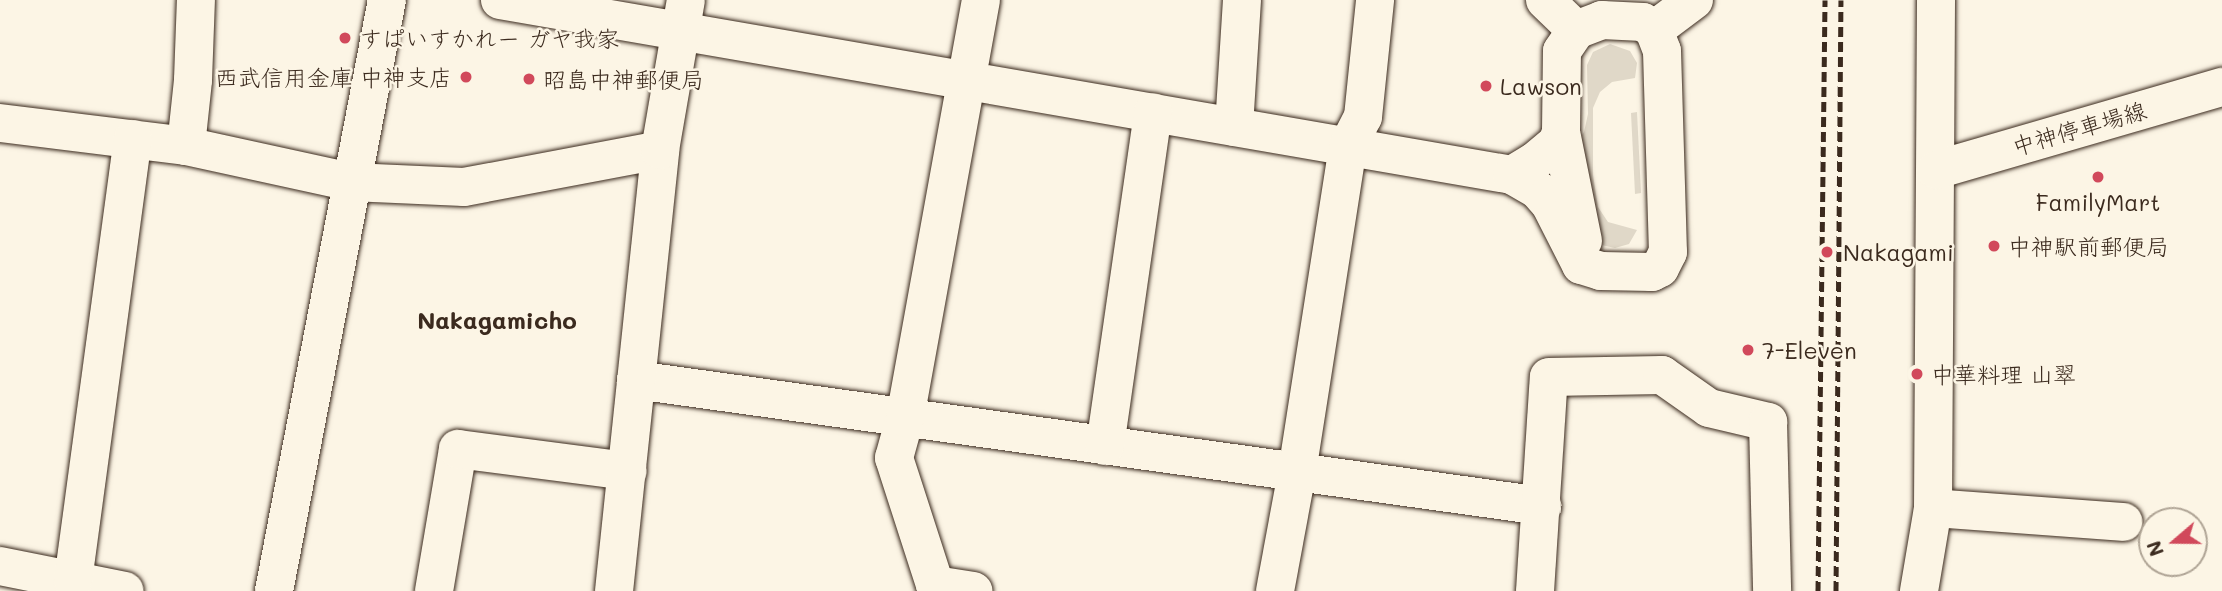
<!DOCTYPE html>
<html>
<head>
<meta charset="utf-8">
<style>
	body { margin:0 }
	#map { position:relative; width:2222px; height:591px; overflow:hidden; background:#fcf5e5; font-family:Mali,"Klee One",sans-serif }
	div>[style] { position:absolute }
	.green>* { inset:0; background:#e0d8c8 }
	.roads { filter:drop-shadow(0 0 2px #3b2a1e) drop-shadow(0 0 2px #3b2a1e) }
	.minor>* { height:38px; margin:-19px; padding:0 19px; transform-origin:19px; border-radius:19px; background:#fcf5e5 }
	.major>* { height:38px; margin:-19px; padding:0 19px; transform-origin:19px; border-radius:19px; background:#fcf5e5 }
	.rail>* { height:5px; margin-top:-2.5px; transform-origin:0; background:repeating-linear-gradient(90deg,#3b2a1e 0 10px,transparent 0 15px) }
	.dots>* { width:19px; height:19px; translate:-50% -50%; box-sizing:border-box; border:4px solid #fcf5e5; border-radius:50% }
	span { translate:-50% -50%; white-space:nowrap; text-align:center; line-height:1.15; -webkit-text-stroke:5px #fcf5e5; paint-order:stroke }
	.poi-label { font-size:23px; color:#3b2a1e }
	.left { translate:0 -50%; text-align:left }
	.right { translate:-100% -50%; text-align:right }
	.street-label { font-size:23px; color:#3b2a1e }
	.neighbourhood-label { font-size:24px; color:#3b2a1e; font-weight:700 }
	.north { position:absolute; left:2138px; top:507px; width:70px; height:70px; box-sizing:border-box; background:#fcf5e5; border:2px solid #afa495; border-radius:50%; rotate:250deg; font-size:19px; font-weight:700; line-height:28px; text-align:center; color:#3b2a1e }
	.north::after { content:''; display:block; margin:auto; width:24px; height:32px; background:#d1495b; clip-path:polygon(50% 0,100% 100%,50% 72%,0 100%) }
</style>
</head>
<body>
<div id="map">
	<div class="green">
		<i style="clip-path:polygon(1610px 44px,1630px 51px,1637px 63px,1635px 78px,1612px 82px,1600px 92px,1593px 108px,1593px 175px,1598px 207px,1608px 222px,1637px 230px,1629px 244px,1615px 248px,1597px 244px,1572px 149px,1584px 132px,1588px 114px,1587px 65px,1593px 52px)"></i>
		<i style="clip-path:polygon(1637px 112px,1641px 193px,1635px 194px,1631px 113px)"></i>
	</div>
	<div class="roads">
		<div class="minor">
			<i style="left:500px;top:0;width:1027px;rotate:9.81deg"></i>
			<i style="left:1545px;top:0;width:43px;rotate:44.1deg"></i>
			<i style="left:1602px;top:20px;width:41px;rotate:2.8deg"></i>
			<i style="left:1643px;top:22px;width:14px;rotate:36deg"></i>
			<i style="left:1654px;top:30px;width:22px;rotate:69deg"></i>
			<i style="left:1662px;top:51px;width:201px;rotate:88.3deg"></i>
			<i style="left:1668px;top:252px;width:18px;rotate:117deg"></i>
			<i style="left:1660px;top:268px;width:9px;rotate:153deg"></i>
			<i style="left:1652px;top:272px;width:51px;rotate:-178.9deg"></i>
			<i style="left:1601px;top:271px;width:21px;rotate:-163deg"></i>
			<i style="left:1581px;top:265px;width:68px;rotate:-116.9deg"></i>
			<i style="left:1550px;top:204px;width:18px;rotate:-131deg"></i>
			<i style="left:1538px;top:190px;width:30px;rotate:-150deg"></i>
			<i style="left:1512px;top:175px;width:26px;rotate:-31deg"></i>
			<i style="left:1534px;top:162px;width:30px;rotate:-40deg"></i>
			<i style="left:1557px;top:143px;width:12px;rotate:-70deg"></i>
			<i style="left:1561px;top:132px;width:81px;rotate:-89.3deg"></i>
			<i style="left:1562px;top:51px;width:25px;rotate:-56deg"></i>
			<i style="left:1576px;top:30px;width:28px;rotate:-21deg"></i>
			<i style="left:1654px;top:30px;width:50px;rotate:-36.9deg"></i>
			<i style="left:0;top:123px;width:187px;rotate:7deg"></i>
			<i style="left:186px;top:146px;width:169px;rotate:12.3deg"></i>
			<i style="left:351px;top:182px;width:113px;rotate:2.5deg"></i>
			<i style="left:464px;top:187px;width:199px;rotate:-10.7deg"></i>
			<i style="left:1234px;top:127px;width:127px;rotate:-86.4deg"></i>
			<i style="left:1561px;top:132px;width:111px;rotate:78.6deg"></i>
			<i style="left:186px;top:146px;width:66px;rotate:-83.9deg"></i>
			<i style="left:193px;top:80px;width:80px;rotate:-87.9deg"></i>
			<i style="left:636px;top:380px;width:915px;rotate:7.92deg"></i>
			<i style="left:1105px;top:446px;width:337px;rotate:-81.8deg"></i>
			<i style="left:1933px;top:508px;width:191px;rotate:4.2deg"></i>
			<i style="left:0;top:566px;width:127px;rotate:11.3deg"></i>
			<i style="left:73px;top:581px;width:446px;rotate:-82.3deg"></i>
			<i style="left:935px;top:585px;width:39px;rotate:9deg"></i>
			<i style="left:274px;top:591px;width:602px;rotate:-79.18deg"></i>
			<i style="left:434px;top:591px;width:144px;rotate:-80.4deg"></i>
			<i style="left:458px;top:449px;width:171px;rotate:7.4deg"></i>
			<i style="left:614px;top:591px;width:443px;rotate:-84deg"></i>
			<i style="left:660px;top:150px;width:152px;rotate:-80.2deg"></i>
			<i style="left:937px;top:591px;width:140px;rotate:-107.9deg"></i>
			<i style="left:894px;top:458px;width:41px;rotate:-74.6deg"></i>
			<i style="left:905px;top:418px;width:425px;rotate:-79.7deg"></i>
			<i style="left:1275px;top:591px;width:121px;rotate:-79.5deg"></i>
			<i style="left:1297px;top:472px;width:330px;rotate:-81.1deg"></i>
			<i style="left:1348px;top:146px;width:33px;rotate:-63deg"></i>
			<i style="left:1363px;top:117px;width:118px;rotate:-84.1deg"></i>
			<i style="left:1535px;top:591px;width:214px;rotate:-86.3deg"></i>
			<i style="left:1549px;top:377px;width:113px;rotate:-1deg"></i>
			<i style="left:1662px;top:375px;width:57px;rotate:35.1deg"></i>
			<i style="left:1709px;top:408px;width:61px;rotate:13.3deg"></i>
			<i style="left:1768px;top:422px;width:169px;rotate:88.6deg"></i>
			<i style="left:1919px;top:591px;width:84px;rotate:-80.4deg"></i>
			<i style="left:1933px;top:508px;width:508px;rotate:-89.66deg"></i>
		</div>
		<div class="major">
			<i style="left:1936px;top:170px;width:298px;rotate:-16.2deg"></i>
		</div>
	</div>
	<div class="rail">
		<i style="left:1818px;top:591px;width:591px;rotate:-89.32deg"></i>
		<i style="left:1836px;top:591px;width:591px;rotate:-89.52deg"></i>
	</div>
	<div class="dots">
		<i style="left:345px;top:38px;background:#d1495b"></i>
		<i style="left:466px;top:77px;background:#d1495b"></i>
		<i style="left:529px;top:79px;background:#d1495b"></i>
		<i style="left:1486px;top:86px;background:#d1495b"></i>
		<i style="left:2098px;top:177px;background:#d1495b"></i>
		<i style="left:1994px;top:246px;background:#d1495b"></i>
		<i style="left:1827px;top:252px;background:#d1495b"></i>
		<i style="left:1748px;top:350px;background:#d1495b"></i>
		<i style="left:1917px;top:374px;background:#d1495b"></i>
	</div>
	<div class="poi-label">
		<span class="left" style="left:359px;top:38px">すぱいすかれー ガヤ我家</span>
		<span class="right" style="left:452px;top:77px">西武信用金庫 中神支店</span>
		<span class="left" style="left:543px;top:79px">昭島中神郵便局</span>
		<span class="left" style="left:1500px;top:86px">Lawson</span>
		<span style="left:2098px;top:202px">FamilyMart</span>
		<span class="left" style="left:2008px;top:246px">中神駅前郵便局</span>
		<span class="left" style="left:1843px;top:252px">Nakagami</span>
		<span class="left" style="left:1762px;top:350px">7-Eleven</span>
		<span class="left" style="left:1931px;top:374px">中華料理 山翠</span>
	</div>
	<div class="street-label">
		<span style="left:2079px;top:128px;rotate:-16deg">中神停車場線</span>
	</div>
	<div class="neighbourhood-label">
		<span style="left:497px;top:320px">Nakagamicho</span>
	</div>
	<div class="north">N</div>
</div>
</body>
</html>
